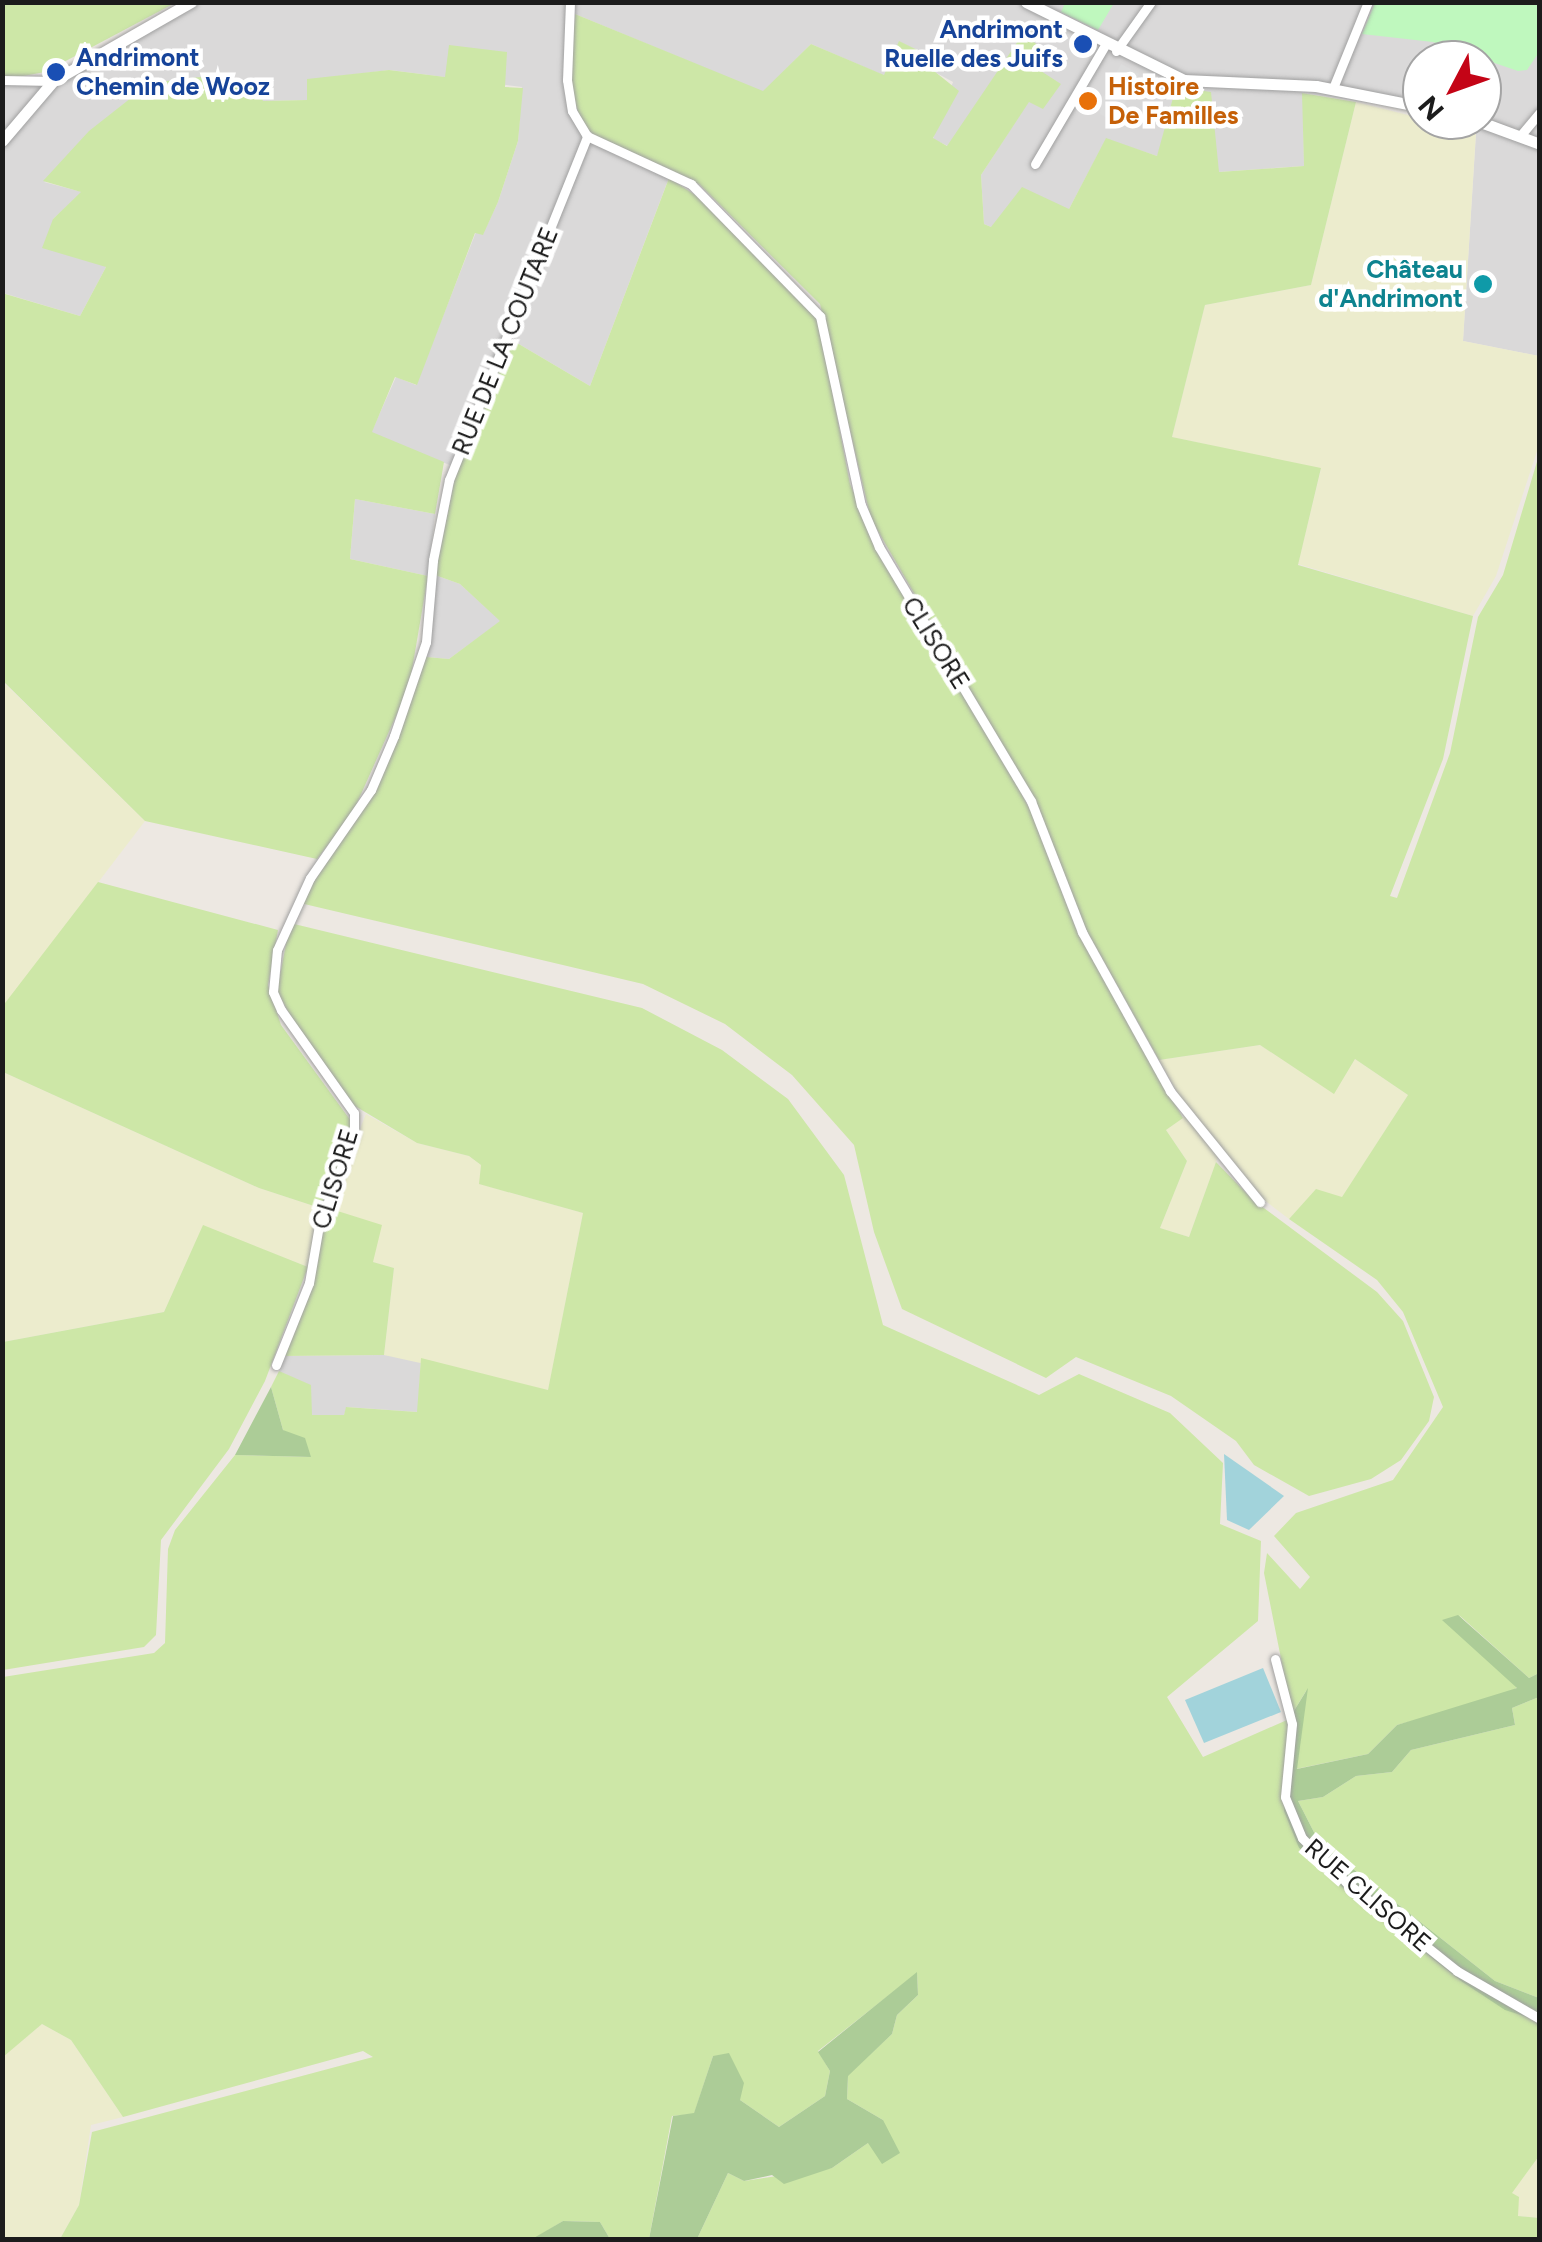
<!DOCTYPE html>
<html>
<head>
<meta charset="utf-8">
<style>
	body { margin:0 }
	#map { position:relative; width:1542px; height:2242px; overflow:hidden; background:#ede8e2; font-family:Figtree,sans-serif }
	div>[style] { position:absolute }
	.residential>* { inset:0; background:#dad9d9 }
	.farmland>* { inset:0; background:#ececcd }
	.grass>* { inset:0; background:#cde7a7 }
	.forest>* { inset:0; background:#accc97 }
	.park>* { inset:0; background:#bff8be }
	.parking>* { inset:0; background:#dcdcdc }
	.water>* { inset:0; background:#a2d3db }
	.roads { filter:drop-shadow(0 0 2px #a0a0a0) drop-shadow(0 0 2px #a0a0a0) }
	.minor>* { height:9px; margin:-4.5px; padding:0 4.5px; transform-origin:4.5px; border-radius:4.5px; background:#fff }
	.tertiary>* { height:11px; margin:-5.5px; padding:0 5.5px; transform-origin:5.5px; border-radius:5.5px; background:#fff }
	.dots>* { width:28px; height:28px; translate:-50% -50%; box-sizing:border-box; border:5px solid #fff; border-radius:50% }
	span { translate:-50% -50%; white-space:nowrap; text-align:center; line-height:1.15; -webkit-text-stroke:9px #fff; paint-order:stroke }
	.transit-label { font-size:25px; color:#164399; font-weight:700 }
	.right { translate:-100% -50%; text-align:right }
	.left { translate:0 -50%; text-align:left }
	.food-label { font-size:25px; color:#c56008; font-weight:700 }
	.culture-label { font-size:25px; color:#0d838f; font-weight:700 }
	.street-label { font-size:25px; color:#1c1c1c }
	.frame { position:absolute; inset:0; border:5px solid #1c1c1c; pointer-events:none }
	.north { position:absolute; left:1402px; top:40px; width:100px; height:100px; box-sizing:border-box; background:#fff; border:2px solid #a4a4a4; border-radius:50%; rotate:229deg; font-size:28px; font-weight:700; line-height:40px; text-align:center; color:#1c1c1c }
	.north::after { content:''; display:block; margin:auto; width:35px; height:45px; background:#c40416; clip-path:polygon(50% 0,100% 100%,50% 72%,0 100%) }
</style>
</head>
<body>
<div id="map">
	<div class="residential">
		<i style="clip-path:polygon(200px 3px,1539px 3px,1539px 356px,1463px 341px,1476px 133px,1445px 120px,1482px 120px,1482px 60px,1422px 60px,1422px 111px,1303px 93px,1304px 166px,1218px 172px,1210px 93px,1157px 156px,1106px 139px,1069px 209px,991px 227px,984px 224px,981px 175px,1029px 101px,1022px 36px,948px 146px,933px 139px,953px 82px,933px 71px,938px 60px,900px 42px,885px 76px,811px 44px,763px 92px,575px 14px,571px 38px,670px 175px,590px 386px,512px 340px,457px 468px,371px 433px,396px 377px,416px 385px,476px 232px,483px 234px,498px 202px,518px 141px,522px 87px,390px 70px,307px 80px,308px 100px,263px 101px,233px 82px,234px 74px,44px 182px,82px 192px,53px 219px,106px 267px,80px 316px,3px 293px,2px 83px,54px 87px)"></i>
		<i style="clip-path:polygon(355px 499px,435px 514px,428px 576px,350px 559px)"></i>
		<i style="clip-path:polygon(435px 575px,460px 584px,501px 621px,449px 659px,426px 657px)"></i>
		<i style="clip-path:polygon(384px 1355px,421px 1358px,418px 1412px,347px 1407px,344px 1415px,311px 1415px,279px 1371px,283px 1356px)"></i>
	</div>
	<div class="farmland">
		<i style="clip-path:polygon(1356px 102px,1476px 132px,1463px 341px,1539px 356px,1540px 442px,1496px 576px,1473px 616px,1298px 564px,1321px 469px,1172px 437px,1205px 305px,1311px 285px)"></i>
		<i style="clip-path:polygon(2px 681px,145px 821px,3px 1007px,2px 1007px)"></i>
		<i style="clip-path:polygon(1260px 1045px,1334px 1093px,1355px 1059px,1408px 1095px,1342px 1198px,1316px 1190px,1289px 1219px,1247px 1187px,1219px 1154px,1189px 1237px,1160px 1228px,1187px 1161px,1166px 1130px,1189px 1113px,1159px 1060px)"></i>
		<i style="clip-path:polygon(3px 1072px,259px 1188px,320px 1208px,308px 1267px,203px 1226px,164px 1312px,3px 1342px)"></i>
		<i style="clip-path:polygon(366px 1114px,417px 1143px,469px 1156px,481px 1165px,480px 1184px,583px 1213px,548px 1391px,384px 1355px,394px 1268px,373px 1262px,328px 1208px)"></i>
		<i style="clip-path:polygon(42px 2024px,71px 2040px,123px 2117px,91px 2125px,79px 2205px,60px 2239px,3px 2239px,2px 2057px)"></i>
		<i style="clip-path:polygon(1539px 2156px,1539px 2218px,1518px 2216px,1511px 2193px)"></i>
	</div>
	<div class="grass">
		<i style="clip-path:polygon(2px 3px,175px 3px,45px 72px,12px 78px,3px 77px)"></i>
		<i style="clip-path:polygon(575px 14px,763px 91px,811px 44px,884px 75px,899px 41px,938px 60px,934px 71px,959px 91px,933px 138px,947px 146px,1022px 35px,1040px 46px,1030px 64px,1061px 84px,1043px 109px,1029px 102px,981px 175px,984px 224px,991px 227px,1022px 187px,1069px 209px,1106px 138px,1157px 156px,1176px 87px,1211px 92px,1219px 172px,1304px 166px,1302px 93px,1356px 102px,1311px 285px,1205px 305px,1172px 437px,1321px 468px,1298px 565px,1473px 616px,1443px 759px,1390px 896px,1397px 898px,1450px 753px,1478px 617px,1503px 575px,1539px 455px,1539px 1673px,1529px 1678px,1459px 1615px,1517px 1687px,1509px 1695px,1397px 1725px,1368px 1754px,1296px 1769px,1306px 1691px,1292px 1714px,1264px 1573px,1267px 1553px,1300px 1589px,1310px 1577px,1274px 1536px,1296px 1513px,1393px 1480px,1443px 1407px,1403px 1312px,1377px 1280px,1289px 1219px,1316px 1189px,1342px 1197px,1408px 1095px,1355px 1059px,1334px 1094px,1260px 1045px,1159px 1060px,1084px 926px,1039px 809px,871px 519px,820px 304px,699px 184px,596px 138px,582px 125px,569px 81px)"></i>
		<i style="clip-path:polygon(449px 45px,507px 52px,505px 87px,523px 88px,518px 141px,498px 202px,483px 235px,475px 233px,417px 385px,395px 377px,372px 432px,444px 462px,435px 514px,355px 499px,350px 559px,428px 576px,409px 687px,353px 812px,317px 859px,145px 821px,3px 681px,2px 293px,80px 316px,106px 267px,42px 248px,53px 219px,81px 192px,43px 181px,89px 131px,150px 83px,234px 73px,233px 82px,255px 81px,263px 101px,307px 100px,307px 79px,389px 70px,445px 77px)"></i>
		<i style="clip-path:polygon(669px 178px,706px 202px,818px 319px,850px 484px,882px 558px,990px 735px,1031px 812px,1077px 931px,1183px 1118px,1166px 1130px,1187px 1161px,1160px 1228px,1189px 1237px,1216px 1162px,1253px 1200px,1377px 1292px,1403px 1321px,1434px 1397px,1429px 1421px,1401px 1460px,1371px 1479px,1309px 1496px,1254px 1465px,1236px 1441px,1171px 1396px,1076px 1357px,1046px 1378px,902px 1309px,874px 1232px,854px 1145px,792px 1075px,725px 1024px,643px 984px,300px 903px,379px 783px,426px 657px,449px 659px,500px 621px,460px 584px,435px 575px,457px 468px,512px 340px,590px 386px)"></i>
		<i style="clip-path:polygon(98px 882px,278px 930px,268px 985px,281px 1025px,351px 1121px,345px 1156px,320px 1208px,259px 1188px,3px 1072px,2px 1007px)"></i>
		<i style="clip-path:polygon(290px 923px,642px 1008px,722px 1050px,788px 1099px,844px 1175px,883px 1325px,1039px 1395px,1079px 1374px,1170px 1413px,1223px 1463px,1220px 1524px,1261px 1541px,1258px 1621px,1167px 1697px,1203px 1757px,1287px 1720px,1299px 1848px,1539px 2021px,1539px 2156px,1512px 2193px,1519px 2197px,1518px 2216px,1539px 2218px,1539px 2239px,697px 2239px,728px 2173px,744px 2181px,832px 2168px,868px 2143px,883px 2120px,847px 2099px,848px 2075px,892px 2034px,897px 2015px,918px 1995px,917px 1973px,818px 2051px,830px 2071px,825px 2096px,779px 2127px,740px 2100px,713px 2056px,694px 2114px,672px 2116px,649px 2239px,610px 2239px,600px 2222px,563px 2221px,532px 2240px,60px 2239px,79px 2205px,92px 2132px,373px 2057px,363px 2051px,123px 2117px,71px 2040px,42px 2024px,3px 2057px,3px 1677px,154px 1653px,165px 1643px,168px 1549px,175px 1530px,235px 1455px,311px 1457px,283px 1430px,271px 1387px,279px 1371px,311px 1385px,312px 1415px,344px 1415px,346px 1407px,417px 1412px,421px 1358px,548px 1390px,583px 1213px,479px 1184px,481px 1165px,469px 1156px,417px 1143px,355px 1106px,301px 1035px,277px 991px)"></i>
		<i style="clip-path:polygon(328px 1208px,382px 1225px,373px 1262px,394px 1268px,384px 1355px,283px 1356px)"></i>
		<i style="clip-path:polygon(203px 1225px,308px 1267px,265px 1381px,229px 1449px,161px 1540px,156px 1635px,144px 1647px,3px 1670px,3px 1342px,164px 1312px)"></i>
		<i style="clip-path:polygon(1539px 1697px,1539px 1998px,1495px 1981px,1319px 1842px,1298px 1801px,1323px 1797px,1356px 1776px,1392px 1772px,1411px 1750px,1515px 1725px,1512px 1708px)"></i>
	</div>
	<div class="forest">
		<i style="clip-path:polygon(271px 1387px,283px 1430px,305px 1438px,311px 1457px,235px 1455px)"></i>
		<i style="clip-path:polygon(1458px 1615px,1529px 1678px,1539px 1673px,1539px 1697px,1512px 1708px,1515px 1725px,1411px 1750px,1392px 1772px,1356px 1776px,1323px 1797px,1298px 1801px,1319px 1842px,1495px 1981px,1539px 1998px,1539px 2021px,1505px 2010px,1461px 1981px,1331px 1878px,1299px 1848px,1284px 1811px,1292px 1714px,1308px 1688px,1297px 1769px,1368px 1754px,1397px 1725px,1517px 1688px,1442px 1620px)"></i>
		<i style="clip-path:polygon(917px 1972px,918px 1995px,897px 2015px,892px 2034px,848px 2076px,847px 2099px,883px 2120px,900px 2153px,882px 2164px,868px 2143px,832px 2168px,784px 2184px,772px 2175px,744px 2181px,728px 2173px,697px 2239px,649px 2239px,673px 2116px,694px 2113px,713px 2056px,729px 2053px,744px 2083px,740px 2100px,779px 2127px,825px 2096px,830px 2071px,818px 2052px)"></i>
		<i style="clip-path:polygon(563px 2221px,600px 2222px,610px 2239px,532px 2239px)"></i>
	</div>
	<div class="park">
		<i style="clip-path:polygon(1065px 3px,1065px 2px,1114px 3px,1098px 30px,1061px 12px)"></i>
		<i style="clip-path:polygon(1375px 3px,1539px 3px,1539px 52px,1527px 70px,1518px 71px,1433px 42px,1362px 34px)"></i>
	</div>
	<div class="parking">
		<i style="clip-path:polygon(1121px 64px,1139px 74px,1115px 123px,1100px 114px,1101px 102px)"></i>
	</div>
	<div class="water">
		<i style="clip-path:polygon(1224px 1454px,1284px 1496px,1249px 1530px,1227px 1520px)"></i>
		<i style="clip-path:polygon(1263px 1668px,1281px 1712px,1204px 1743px,1185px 1700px)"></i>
	</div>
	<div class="roads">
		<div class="minor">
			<i style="left:570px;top:2px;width:78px;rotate:92.2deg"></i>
			<i style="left:567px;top:80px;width:31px;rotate:81deg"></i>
			<i style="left:572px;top:111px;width:29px;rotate:59deg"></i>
			<i style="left:587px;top:136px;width:115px;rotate:24.8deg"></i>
			<i style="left:691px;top:184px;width:185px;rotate:45.7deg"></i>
			<i style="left:820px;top:316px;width:193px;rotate:77.8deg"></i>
			<i style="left:861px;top:505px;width:46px;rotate:66.8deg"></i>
			<i style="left:879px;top:547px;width:296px;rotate:59.1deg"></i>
			<i style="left:1031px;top:801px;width:141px;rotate:68.7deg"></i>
			<i style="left:1082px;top:932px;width:182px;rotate:61deg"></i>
			<i style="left:1170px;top:1091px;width:143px;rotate:51deg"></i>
			<i style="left:1116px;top:51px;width:60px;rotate:-54.5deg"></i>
			<i style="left:2px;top:80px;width:51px;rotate:1.1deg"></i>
			<i style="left:1333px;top:88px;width:93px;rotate:-67.9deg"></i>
			<i style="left:1520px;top:136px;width:31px;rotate:-50deg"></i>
			<i style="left:1035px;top:164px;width:138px;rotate:-59.5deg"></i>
			<i style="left:276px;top:1365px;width:88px;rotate:-68.1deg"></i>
			<i style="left:309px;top:1283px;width:59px;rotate:-80.2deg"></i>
			<i style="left:319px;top:1225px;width:97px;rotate:-69deg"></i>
			<i style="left:354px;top:1134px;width:21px;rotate:-90deg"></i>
			<i style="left:354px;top:1113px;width:126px;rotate:-125.3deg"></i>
			<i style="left:281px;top:1010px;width:20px;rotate:-114deg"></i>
			<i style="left:273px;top:992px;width:42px;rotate:-84.6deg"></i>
			<i style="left:277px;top:950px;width:79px;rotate:-65.4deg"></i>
			<i style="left:310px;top:878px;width:107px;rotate:-55.3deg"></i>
			<i style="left:371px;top:790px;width:59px;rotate:-66.9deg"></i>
			<i style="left:394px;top:736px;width:99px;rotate:-71.2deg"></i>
			<i style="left:426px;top:642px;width:82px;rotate:-85.1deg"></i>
			<i style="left:433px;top:560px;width:82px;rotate:-78.7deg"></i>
			<i style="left:449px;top:480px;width:371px;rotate:-68.1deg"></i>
			<i style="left:1275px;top:1659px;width:67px;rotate:75.3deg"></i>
			<i style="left:1292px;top:1724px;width:73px;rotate:95.5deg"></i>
			<i style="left:1285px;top:1797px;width:44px;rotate:67.5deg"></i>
			<i style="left:1302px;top:1838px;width:62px;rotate:45deg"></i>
			<i style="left:1346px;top:1882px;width:142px;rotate:38.7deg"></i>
			<i style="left:1457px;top:1971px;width:96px;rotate:30deg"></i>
		</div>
		<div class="tertiary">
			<i style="left:1026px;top:2px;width:176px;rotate:26.3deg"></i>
			<i style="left:1184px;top:80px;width:132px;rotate:2.6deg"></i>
			<i style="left:1316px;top:86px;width:108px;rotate:11.2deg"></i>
			<i style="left:1475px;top:120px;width:69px;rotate:20.3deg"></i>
			<i style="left:2px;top:141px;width:79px;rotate:-49.6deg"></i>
			<i style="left:53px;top:81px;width:159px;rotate:-29.8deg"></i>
		</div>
	</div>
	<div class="dots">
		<i style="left:1083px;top:44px;background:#1a4fb4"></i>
		<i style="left:56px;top:72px;background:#1a4fb4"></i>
		<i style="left:1088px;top:101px;background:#e8710a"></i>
		<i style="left:1483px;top:284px;background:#0f9aa8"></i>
	</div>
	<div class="transit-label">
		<span class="right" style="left:1063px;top:44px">Andrimont<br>Ruelle des Juifs</span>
		<span class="left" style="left:76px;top:72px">Andrimont<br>Chemin de Wooz</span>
	</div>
	<div class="food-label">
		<span class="left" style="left:1108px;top:101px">Histoire<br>De Familles</span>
	</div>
	<div class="culture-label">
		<span class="right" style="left:1463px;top:284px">Château<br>d'Andrimont</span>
	</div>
	<div class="street-label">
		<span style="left:505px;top:341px;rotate:-68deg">RUE DE LA COUTARE</span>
		<span style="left:936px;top:643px;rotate:58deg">CLISORE</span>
		<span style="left:335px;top:1179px;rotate:-73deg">CLISORE</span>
		<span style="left:1368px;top:1895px;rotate:41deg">RUE CLISORE</span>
	</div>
	<div class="frame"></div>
	<div class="north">N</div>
</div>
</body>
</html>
